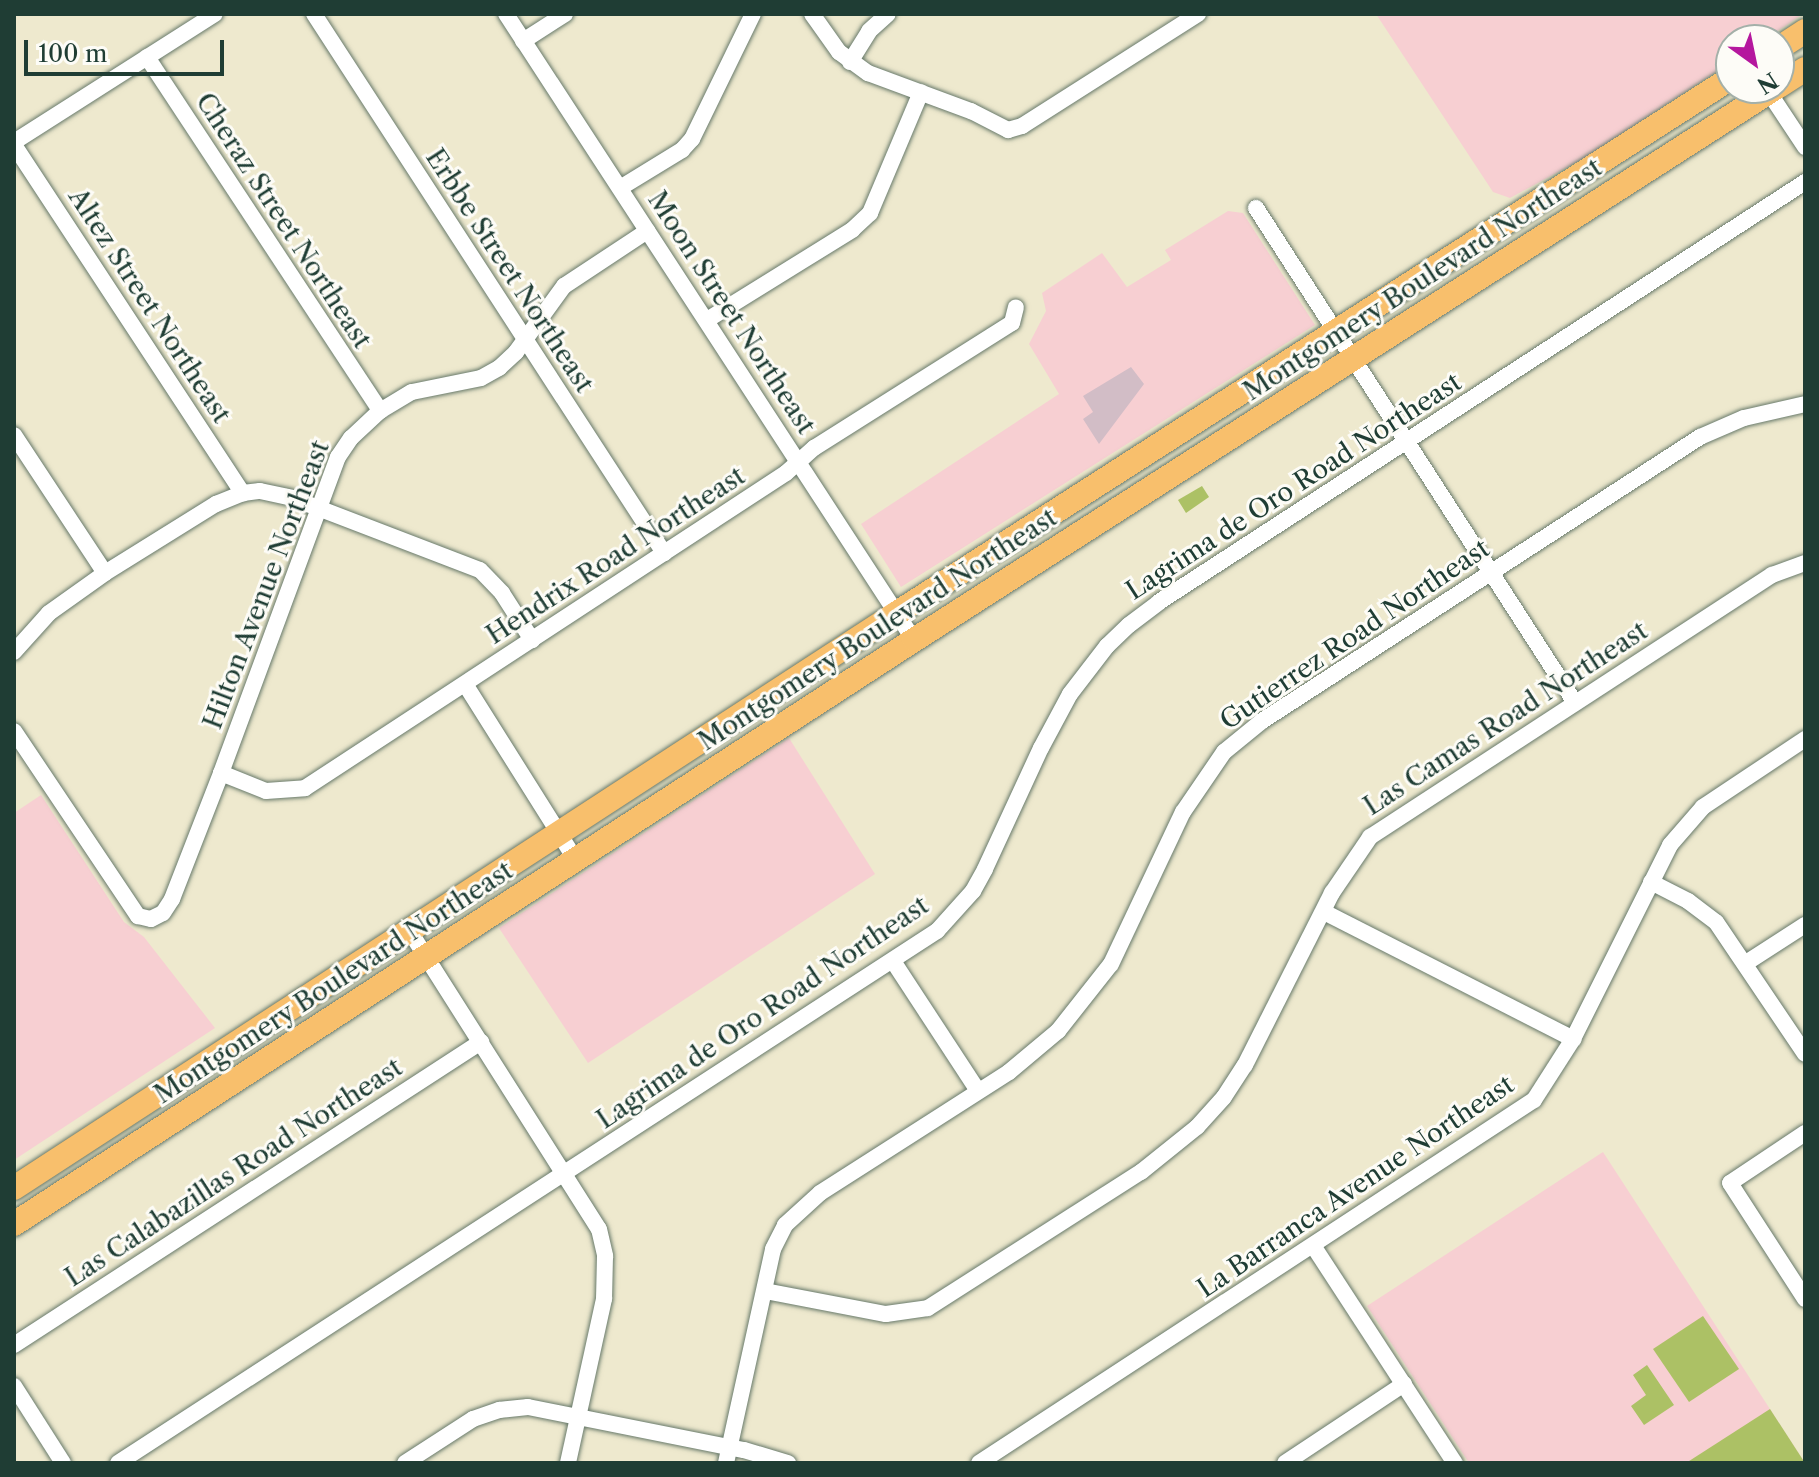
<!DOCTYPE html>
<html>
<head>
<meta charset="utf-8">
<style>
	body { margin:0 }
	#map { position:relative; width:1819px; height:1477px; overflow:hidden; background:#eee9ce; font-family:"Libre Caslon Text",serif }
	div>[style] { position:absolute }
	.built>* { inset:0; background:#f7cfd2 }
	.industrial>* { inset:0; background:#d2bdc6 }
	.green>* { inset:0; background:#acc165 }
	.roads { filter:drop-shadow(0 0 2px #67796a) drop-shadow(0 0 2px #67796a) }
	.street>* { height:16px; margin:-8px; padding:0 8px; transform-origin:8px; border-radius:8px; background:#fff }
	.primary>* { height:24px; margin:-12px; padding:0 12px; transform-origin:12px; border-radius:12px; background:#f8bf6c }
	span { translate:-50% -50%; white-space:nowrap; text-align:center; line-height:1.15; -webkit-text-stroke:6px #fdfcf7; paint-order:stroke }
	.street-label { font-size:26px; color:#1f3d34 }
	.frame { position:absolute; inset:0; border:16px solid #1f3d34; pointer-events:none }
	.north { position:absolute; left:1715px; top:24px; width:80px; height:80px; box-sizing:border-box; background:#fdfcf7; border:2px solid #a4b0a9; border-radius:50%; rotate:147deg; font-size:22px; font-weight:700; line-height:32px; text-align:center; color:#1f3d34 }
	.north::after { content:''; display:block; margin:auto; width:28px; height:36px; background:#b5179e; clip-path:polygon(50% 0,100% 100%,50% 72%,0 100%) }
	.scale { position:absolute; left:24px; top:40px; width:200px; height:36px; box-sizing:border-box; border:4px solid #1f3d34; border-top:0; padding-left:10px; font-size:24px; line-height:28px; white-space:nowrap; color:#1f3d34; -webkit-text-stroke:6px #fdfcf7; paint-order:stroke }
</style>
</head>
<body>
<div id="map">
	<div class="built">
		<i style="clip-path:polygon(1376px 14px,1803px 14px,1764px 40px,1731px 40px,1731px 62px,1584px 158px,1510px 198px,1493px 192px)"></i>
		<i style="clip-path:polygon(1228px 211px,1243px 213px,1315px 325px,901px 587px,861px 524px,1059px 394px,1029px 344px,1046px 311px,1042px 293px,1102px 253px,1127px 287px,1171px 260px,1165px 250px)"></i>
		<i style="clip-path:polygon(789px 738px,875px 874px,588px 1063px,499px 928px)"></i>
		<i style="clip-path:polygon(41px 795px,124px 922px,144px 937px,215px 1028px,14px 1160px,14px 813px)"></i>
		<i style="clip-path:polygon(1603px 1152px,1805px 1463px,1469px 1463px,1367px 1306px)"></i>
	</div>
	<div class="industrial">
		<i style="clip-path:polygon(1131px 367px,1144px 384px,1099px 444px,1083px 419px,1093px 412px,1083px 396px)"></i>
	</div>
	<div class="green">
		<i style="clip-path:polygon(1202px 486px,1209px 497px,1186px 513px,1178px 500px)"></i>
		<i style="clip-path:polygon(1703px 1316px,1739px 1369px,1689px 1402px,1653px 1349px)"></i>
		<i style="clip-path:polygon(1647px 1365px,1674px 1405px,1644px 1425px,1631px 1406px,1646px 1395px,1633px 1375px)"></i>
		<i style="clip-path:polygon(1770px 1409px,1805px 1463px,1686px 1463px)"></i>
	</div>
	<div class="roads">
		<div class="street">
			<i style="left:314px;top:14px;width:643px;rotate:57deg"></i>
			<i style="left:506px;top:14px;width:747px;rotate:56.91deg"></i>
			<i style="left:812px;top:14px;width:47px;rotate:54.6deg"></i>
			<i style="left:839px;top:52px;width:36px;rotate:36deg"></i>
			<i style="left:868px;top:73px;width:110px;rotate:20.3deg"></i>
			<i style="left:971px;top:111px;width:42px;rotate:27.2deg"></i>
			<i style="left:1008px;top:130px;width:15px;rotate:-16deg"></i>
			<i style="left:1022px;top:126px;width:209px;rotate:-32.5deg"></i>
			<i style="left:523px;top:41px;width:50px;rotate:-32.7deg"></i>
			<i style="left:147px;top:57px;width:424px;rotate:56.6deg"></i>
			<i style="left:850px;top:62px;width:36px;rotate:-58deg"></i>
			<i style="left:869px;top:31px;width:25px;rotate:-42deg"></i>
			<i style="left:1766px;top:88px;width:71px;rotate:56.5deg"></i>
			<i style="left:14px;top:142px;width:238px;rotate:-32.5deg"></i>
			<i style="left:14px;top:145px;width:417px;rotate:56.7deg"></i>
			<i style="left:620px;top:188px;width:73px;rotate:-31.5deg"></i>
			<i style="left:682px;top:150px;width:15px;rotate:-48deg"></i>
			<i style="left:692px;top:139px;width:139px;rotate:-64deg"></i>
			<i style="left:1256px;top:208px;width:587px;rotate:57.18deg"></i>
			<i style="left:707px;top:320px;width:171px;rotate:-31.8deg"></i>
			<i style="left:852px;top:230px;width:25px;rotate:-43deg"></i>
			<i style="left:870px;top:213px;width:131px;rotate:-67.1deg"></i>
			<i style="left:14px;top:435px;width:165px;rotate:56.6deg"></i>
			<i style="left:14px;top:652px;width:52px;rotate:-48.1deg"></i>
			<i style="left:49px;top:613px;width:69px;rotate:-35.5deg"></i>
			<i style="left:105px;top:573px;width:131px;rotate:-31.9deg"></i>
			<i style="left:216px;top:504px;width:29px;rotate:-22deg"></i>
			<i style="left:243px;top:493px;width:17px;rotate:-7deg"></i>
			<i style="left:260px;top:491px;width:33px;rotate:12deg"></i>
			<i style="left:292px;top:498px;width:201px;rotate:21deg"></i>
			<i style="left:480px;top:570px;width:32px;rotate:46deg"></i>
			<i style="left:502px;top:593px;width:56px;rotate:57.4deg"></i>
			<i style="left:465px;top:684px;width:207px;rotate:57.8deg"></i>
			<i style="left:14px;top:731px;width:223px;rotate:56.2deg"></i>
			<i style="left:138px;top:916px;width:13px;rotate:13deg"></i>
			<i style="left:151px;top:919px;width:13px;rotate:-27deg"></i>
			<i style="left:163px;top:913px;width:17px;rotate:-57deg"></i>
			<i style="left:172px;top:899px;width:135px;rotate:-68.7deg"></i>
			<i style="left:221px;top:773px;width:337px;rotate:-69.7deg"></i>
			<i style="left:338px;top:457px;width:23px;rotate:-56deg"></i>
			<i style="left:351px;top:438px;width:40px;rotate:-43deg"></i>
			<i style="left:380px;top:411px;width:37px;rotate:-31deg"></i>
			<i style="left:412px;top:392px;width:70px;rotate:-11.5deg"></i>
			<i style="left:481px;top:378px;width:21px;rotate:-29deg"></i>
			<i style="left:499px;top:368px;width:23px;rotate:-43deg"></i>
			<i style="left:516px;top:352px;width:82px;rotate:-54deg"></i>
			<i style="left:564px;top:286px;width:100px;rotate:-33.5deg"></i>
			<i style="left:221px;top:773px;width:48px;rotate:21.8deg"></i>
			<i style="left:266px;top:791px;width:39px;rotate:-4deg"></i>
			<i style="left:305px;top:788px;width:575px;rotate:-33.22deg"></i>
			<i style="left:786px;top:473px;width:38px;rotate:-42deg"></i>
			<i style="left:814px;top:448px;width:234px;rotate:-32.3deg"></i>
			<i style="left:1012px;top:323px;width:16px;rotate:-76deg"></i>
			<i style="left:1651px;top:882px;width:42px;rotate:27.2deg"></i>
			<i style="left:1688px;top:901px;width:35px;rotate:37deg"></i>
			<i style="left:1716px;top:922px;width:159px;rotate:56deg"></i>
			<i style="left:1324px;top:912px;width:280px;rotate:27deg"></i>
			<i style="left:409px;top:930px;width:354px;rotate:57.6deg"></i>
			<i style="left:599px;top:1229px;width:28px;rotate:77deg"></i>
			<i style="left:605px;top:1256px;width:43px;rotate:91.3deg"></i>
			<i style="left:604px;top:1299px;width:168px;rotate:102.4deg"></i>
			<i style="left:893px;top:961px;width:155px;rotate:56.8deg"></i>
			<i style="left:1746px;top:963px;width:70px;rotate:-32.8deg"></i>
			<i style="left:1805px;top:1133px;width:90px;rotate:146.3deg"></i>
			<i style="left:1730px;top:1183px;width:138px;rotate:57.1deg"></i>
			<i style="left:1314px;top:1247px;width:258px;rotate:56.9deg"></i>
			<i style="left:765px;top:1291px;width:123px;rotate:10.8deg"></i>
			<i style="left:886px;top:1314px;width:42px;rotate:-8.1deg"></i>
			<i style="left:928px;top:1308px;width:253px;rotate:-32.6deg"></i>
			<i style="left:1141px;top:1172px;width:72px;rotate:-38.8deg"></i>
			<i style="left:1197px;top:1127px;width:40px;rotate:-48deg"></i>
			<i style="left:1224px;top:1097px;width:38px;rotate:-57deg"></i>
			<i style="left:1245px;top:1065px;width:193px;rotate:-63.2deg"></i>
			<i style="left:1332px;top:893px;width:68px;rotate:-55.8deg"></i>
			<i style="left:1370px;top:837px;width:480px;rotate:-33.1deg"></i>
			<i style="left:1772px;top:575px;width:35px;rotate:-20deg"></i>
			<i style="left:14px;top:1345px;width:557px;rotate:-32.98deg"></i>
			<i style="left:14px;top:1386px;width:91px;rotate:57.5deg"></i>
			<i style="left:118px;top:1463px;width:977px;rotate:-33.01deg"></i>
			<i style="left:937px;top:931px;width:54px;rotate:-48deg"></i>
			<i style="left:973px;top:891px;width:25px;rotate:-61deg"></i>
			<i style="left:985px;top:869px;width:133px;rotate:-65.2deg"></i>
			<i style="left:1041px;top:748px;width:61px;rotate:-61.8deg"></i>
			<i style="left:1070px;top:694px;width:61px;rotate:-52.4deg"></i>
			<i style="left:1107px;top:646px;width:30px;rotate:-44deg"></i>
			<i style="left:1129px;top:625px;width:38px;rotate:-37deg"></i>
			<i style="left:1159px;top:602px;width:771px;rotate:-33.03deg"></i>
			<i style="left:405px;top:1463px;width:81px;rotate:-32.9deg"></i>
			<i style="left:473px;top:1419px;width:28px;rotate:-19deg"></i>
			<i style="left:499px;top:1410px;width:29px;rotate:-6deg"></i>
			<i style="left:528px;top:1407px;width:220px;rotate:11.3deg"></i>
			<i style="left:744px;top:1450px;width:46px;rotate:16.5deg"></i>
			<i style="left:726px;top:1463px;width:219px;rotate:-77.6deg"></i>
			<i style="left:773px;top:1249px;width:27px;rotate:-63deg"></i>
			<i style="left:785px;top:1225px;width:47px;rotate:-42.4deg"></i>
			<i style="left:820px;top:1193px;width:224px;rotate:-32.6deg"></i>
			<i style="left:1009px;top:1072px;width:64px;rotate:-39.9deg"></i>
			<i style="left:1058px;top:1031px;width:85px;rotate:-51.7deg"></i>
			<i style="left:1111px;top:964px;width:168px;rotate:-64.7deg"></i>
			<i style="left:1183px;top:812px;width:73px;rotate:-55.7deg"></i>
			<i style="left:1224px;top:752px;width:49px;rotate:-39.2deg"></i>
			<i style="left:1262px;top:721px;width:522px;rotate:-32.96deg"></i>
			<i style="left:1700px;top:437px;width:48px;rotate:-23.4deg"></i>
			<i style="left:1744px;top:418px;width:63px;rotate:-12.9deg"></i>
			<i style="left:979px;top:1463px;width:663px;rotate:-33.19deg"></i>
			<i style="left:1534px;top:1100px;width:72px;rotate:-57.4deg"></i>
			<i style="left:1573px;top:1039px;width:217px;rotate:-63.4deg"></i>
			<i style="left:1670px;top:845px;width:50px;rotate:-49deg"></i>
			<i style="left:1703px;top:807px;width:123px;rotate:-33.7deg"></i>
			<i style="left:1285px;top:1463px;width:143px;rotate:-33.6deg"></i>
		</div>
		<div class="primary">
			<i style="left:1779px;top:48px;width:31px;rotate:-33deg"></i>
			<i style="left:1779px;top:86px;width:31px;rotate:-33deg"></i>
			<i style="left:14px;top:1188px;width:1054px;rotate:-33.07deg"></i>
			<i style="left:897px;top:613px;width:991px;rotate:-32.68deg"></i>
			<i style="left:14px;top:1224px;width:1073px;rotate:-32.98deg"></i>
			<i style="left:914px;top:640px;width:1023px;rotate:-32.66deg"></i>
		</div>
	</div>
	<div class="street-label">
		<span style="left:283px;top:221px;rotate:57deg">Cheraz Street Northeast</span>
		<span style="left:509px;top:271px;rotate:57deg">Erbbe Street Northeast</span>
		<span style="left:1423px;top:280px;rotate:-33deg">Montgomery Boulevard Northeast</span>
		<span style="left:149px;top:306px;rotate:57deg">Altez Street Northeast</span>
		<span style="left:731px;top:313px;rotate:57deg">Moon Street Northeast</span>
		<span style="left:1294px;top:487px;rotate:-33deg">Lagrima de Oro Road Northeast</span>
		<span style="left:616px;top:556px;rotate:-33deg">Hendrix Road Northeast</span>
		<span style="left:267px;top:585px;rotate:-69deg">Hilton Avenue Northeast</span>
		<span style="left:878px;top:630px;rotate:-33deg">Montgomery Boulevard Northeast</span>
		<span style="left:1355px;top:635px;rotate:-34deg">Gutierrez Road Northeast</span>
		<span style="left:1506px;top:719px;rotate:-33deg">Las Camas Road Northeast</span>
		<span style="left:334px;top:983px;rotate:-33deg">Montgomery Boulevard Northeast</span>
		<span style="left:763px;top:1013px;rotate:-34deg">Lagrima de Oro Road Northeast</span>
		<span style="left:234px;top:1173px;rotate:-33deg">Las Calabazillas Road Northeast</span>
		<span style="left:1356px;top:1187px;rotate:-34deg">La Barranca Avenue Northeast</span>
	</div>
	<div class="frame"></div>
	<div class="north">N</div>
	<div class="scale">100 m</div>
</div>
</body>
</html>
